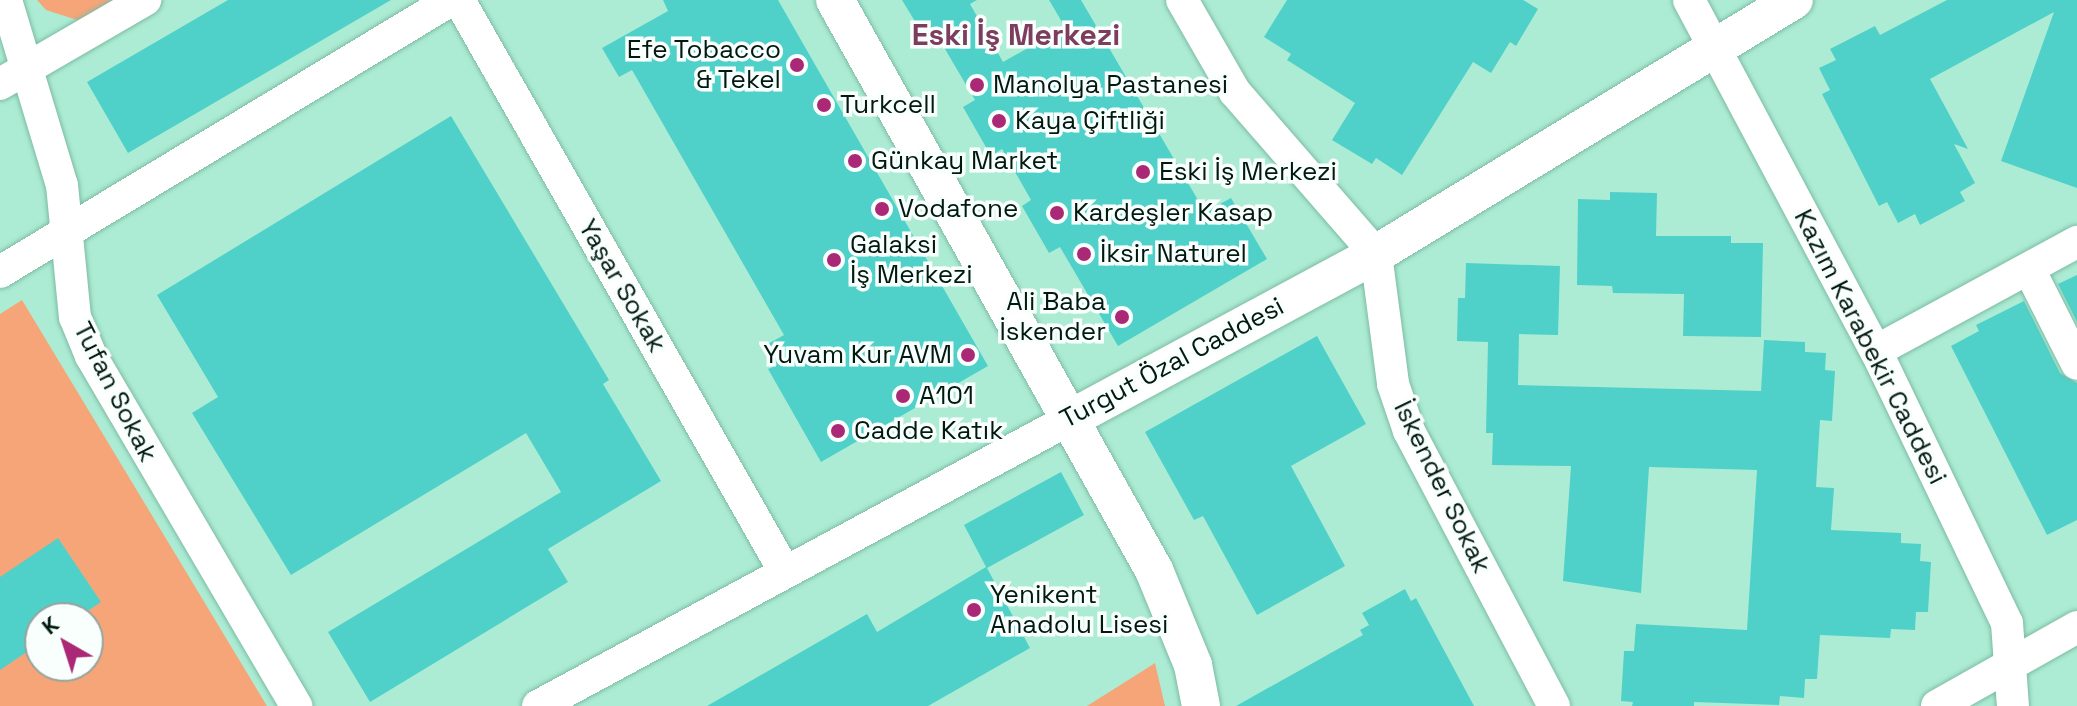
<!DOCTYPE html>
<html>
<head>
<meta charset="utf-8">
<style>
	body { margin:0 }
	#map { position:relative; width:2077px; height:706px; overflow:hidden; background:#adecd4; font-family:"Space Grotesk",sans-serif }
	div>[style] { position:absolute }
	.green>* { inset:0; background:#f6a579 }
	.building>* { inset:0; background:#4fd1c9 }
	.roads { filter:drop-shadow(0 0 2px #7dbba4) drop-shadow(0 0 2px #7dbba4) }
	.minor>* { height:32px; margin:-16px; padding:0 16px; transform-origin:16px; border-radius:16px; background:#fff }
	.tertiary>* { height:38px; margin:-19px; padding:0 19px; transform-origin:19px; border-radius:19px; background:#fff }
	.dots>* { width:22px; height:22px; translate:-50% -50%; box-sizing:border-box; border:4px solid #f9fffc; border-radius:50% }
	span { translate:-50% -50%; white-space:nowrap; text-align:center; line-height:1.15; -webkit-text-stroke:7px #f9fffc; paint-order:stroke }
	.poi-label { font-size:26px; color:#011911 }
	.right { translate:-100% -50%; text-align:right }
	.left { translate:0 -50%; text-align:left }
	.street-label { font-size:26px; color:#011911 }
	.quarter-label { font-size:30px; color:#7e3d5f; font-weight:700 }
	.north { position:absolute; left:24px; top:602px; width:80px; height:80px; box-sizing:border-box; background:#f9fffc; border:2px solid #96a39e; border-radius:50%; rotate:321deg; font-size:22px; font-weight:700; line-height:32px; text-align:center; color:#011911 }
	.north::after { content:''; display:block; margin:auto; width:28px; height:36px; background:#aa2875; clip-path:polygon(50% 0,100% 100%,50% 72%,0 100%) }
</style>
</head>
<body>
<div id="map">
	<div class="green">
		<i style="clip-path:polygon(37px 0,120px 0,77px 20px,46px 10px)"></i>
		<i style="clip-path:polygon(evenodd,22px 300px,267px 706px,0 706px,0 314px,22px 300px,40px 618px,88px 618px,88px 666px,40px 666px,40px 618px)"></i>
		<i style="clip-path:polygon(1155px 663px,1165px 706px,1087px 706px,1141px 672px)"></i>
	</div>
	<div class="building">
		<i style="clip-path:polygon(228px 0,391px 0,128px 153px,87px 82px)"></i>
		<i style="clip-path:polygon(663px 0,778px 0,988px 366px,821px 462px,768px 369px,777px 365px,766px 345px,784px 335px,632px 70px,619px 77px,602px 48px,668px 11px)"></i>
		<i style="clip-path:polygon(902px 0,977px 0,970px 4px,1003px 62px,1065px 27px,1049px 0,1081px 0,1205px 212px,1231px 198px,1267px 259px,1118px 346px,1060px 247px,1049px 253px,1022px 206px,1031px 200px,1002px 149px,991px 156px,963px 107px,975px 100px,932px 27px,922px 33px)"></i>
		<i style="clip-path:polygon(1287px 0,1523px 0,1538px 9px,1516px 46px,1510px 42px,1491px 73px,1473px 62px,1402px 175px,1376px 158px,1372px 164px,1332px 140px,1355px 103px,1287px 60px,1291px 54px,1264px 37px)"></i>
		<i style="clip-path:polygon(1947px 0,2077px 0,2077px 188px,2001px 161px,2054px 12px,1930px 79px,1968px 149px,1954px 144px,1975px 183px,1960px 192px,1965px 201px,1920px 225px,1915px 214px,1898px 223px,1887px 202px,1879px 206px,1822px 94px,1830px 90px,1819px 68px,1836px 60px,1830px 49px,1875px 26px,1880px 35px)"></i>
		<i style="clip-path:polygon(451px 116px,609px 380px,603px 384px,661px 481px,548px 549px,568px 582px,370px 702px,328px 632px,561px 492px,526px 433px,291px 575px,192px 413px,218px 397px,157px 295px)"></i>
		<i style="clip-path:polygon(1610px 192px,1657px 193px,1656px 236px,1731px 236px,1731px 243px,1763px 243px,1761px 337px,1683px 336px,1684px 294px,1613px 293px,1612px 286px,1577px 285px,1578px 199px,1610px 200px)"></i>
		<i style="clip-path:polygon(1466px 263px,1560px 266px,1558px 335px,1519px 334px,1518px 385px,1761px 391px,1764px 340px,1805px 342px,1805px 352px,1826px 353px,1825px 370px,1835px 371px,1832px 421px,1820px 420px,1816px 487px,1834px 488px,1831px 530px,1901px 533px,1901px 543px,1921px 544px,1920px 561px,1931px 562px,1928px 612px,1916px 612px,1915px 630px,1891px 629px,1890px 638px,1820px 635px,1817px 679px,1805px 679px,1804px 698px,1780px 696px,1779px 705px,1694px 702px,1694px 706px,1632px 706px,1633px 702px,1621px 701px,1624px 651px,1634px 651px,1636px 624px,1747px 630px,1757px 470px,1649px 467px,1641px 593px,1563px 581px,1571px 466px,1492px 465px,1493px 433px,1486px 433px,1488px 342px,1457px 341px,1458px 298px,1465px 298px)"></i>
		<i style="clip-path:polygon(2077px 275px,2077px 322px,2058px 284px)"></i>
		<i style="clip-path:polygon(2024px 301px,2060px 373px,2077px 383px,2077px 520px,2047px 535px,1951px 346px,1979px 331px,1976px 325px)"></i>
		<i style="clip-path:polygon(1317px 336px,1366px 424px,1291px 466px,1345px 566px,1257px 615px,1203px 516px,1194px 520px,1145px 432px)"></i>
		<i style="clip-path:polygon(1061px 472px,1084px 515px,987px 568px,1030px 648px,928px 706px,707px 706px,867px 614px,877px 632px,986px 567px,964px 525px)"></i>
		<i style="clip-path:polygon(58px 538px,101px 602px,77px 618px,40px 618px,40px 643px,0 670px,0 577px)"></i>
		<i style="clip-path:polygon(1405px 589px,1411px 601px,1416px 598px,1474px 706px,1236px 706px,1363px 635px,1360px 630px,1369px 625px,1362px 613px)"></i>
	</div>
	<div class="roads">
		<div class="minor">
			<i style="left:6px;top:0;width:193px;rotate:73.2deg"></i>
			<i style="left:62px;top:185px;width:133px;rotate:84.4deg"></i>
			<i style="left:75px;top:317px;width:42px;rotate:67.7deg"></i>
			<i style="left:91px;top:356px;width:406px;rotate:59.6deg"></i>
			<i style="left:459px;top:0;width:658px;rotate:60.32deg"></i>
			<i style="left:1182px;top:0;width:106px;rotate:60.1deg"></i>
			<i style="left:1235px;top:92px;width:215px;rotate:49deg"></i>
			<i style="left:1376px;top:254px;width:131px;rotate:82.5deg"></i>
			<i style="left:1393px;top:384px;width:50px;rotate:71.2deg"></i>
			<i style="left:1409px;top:431px;width:311px;rotate:62.2deg"></i>
			<i style="left:1689px;top:0;width:398px;rotate:62deg"></i>
			<i style="left:1876px;top:351px;width:302px;rotate:64.3deg"></i>
			<i style="left:2007px;top:623px;width:83px;rotate:85.9deg"></i>
			<i style="left:0;top:84px;width:168px;rotate:-30.1deg"></i>
			<i style="left:2029px;top:269px;width:106px;rotate:63.2deg"></i>
			<i style="left:0;top:272px;width:527px;rotate:-31.09deg"></i>
			<i style="left:1876px;top:351px;width:229px;rotate:-28.5deg"></i>
			<i style="left:538px;top:706px;width:604px;rotate:-28.35deg"></i>
			<i style="left:1937px;top:706px;width:161px;rotate:-29.4deg"></i>
		</div>
		<div class="tertiary">
			<i style="left:835px;top:0;width:653px;rotate:60.77deg"></i>
			<i style="left:1154px;top:570px;width:103px;rotate:67.7deg"></i>
			<i style="left:1193px;top:665px;width:42px;rotate:79deg"></i>
			<i style="left:1070px;top:419px;width:348px;rotate:-28.3deg"></i>
			<i style="left:1376px;top:254px;width:489px;rotate:-31.3deg"></i>
		</div>
	</div>
	<div class="dots">
		<i style="left:797px;top:65px;background:#aa2875"></i>
		<i style="left:977px;top:85px;background:#aa2875"></i>
		<i style="left:824px;top:105px;background:#aa2875"></i>
		<i style="left:999px;top:121px;background:#aa2875"></i>
		<i style="left:855px;top:161px;background:#aa2875"></i>
		<i style="left:1143px;top:172px;background:#aa2875"></i>
		<i style="left:882px;top:209px;background:#aa2875"></i>
		<i style="left:1057px;top:213px;background:#aa2875"></i>
		<i style="left:1084px;top:254px;background:#aa2875"></i>
		<i style="left:834px;top:260px;background:#aa2875"></i>
		<i style="left:1122px;top:317px;background:#aa2875"></i>
		<i style="left:968px;top:355px;background:#aa2875"></i>
		<i style="left:903px;top:396px;background:#aa2875"></i>
		<i style="left:838px;top:431px;background:#aa2875"></i>
		<i style="left:974px;top:610px;background:#aa2875"></i>
	</div>
	<div class="poi-label">
		<span class="right" style="left:781px;top:65px">Efe Tobacco<br>&amp; Tekel</span>
		<span class="left" style="left:993px;top:85px">Manolya Pastanesi</span>
		<span class="left" style="left:840px;top:105px">Turkcell</span>
		<span class="left" style="left:1015px;top:121px">Kaya Çiftliği</span>
		<span class="left" style="left:871px;top:161px">Günkay Market</span>
		<span class="left" style="left:1159px;top:172px">Eski İş Merkezi</span>
		<span class="left" style="left:898px;top:209px">Vodafone</span>
		<span class="left" style="left:1073px;top:213px">Kardeşler Kasap</span>
		<span class="left" style="left:850px;top:260px">Galaksi<br>İş Merkezi</span>
		<span class="left" style="left:1100px;top:254px">İksir Naturel</span>
		<span class="right" style="left:1106px;top:317px">Ali Baba<br>İskender</span>
		<span class="right" style="left:952px;top:355px">Yuvam Kur AVM</span>
		<span class="left" style="left:919px;top:396px">A101</span>
		<span class="left" style="left:854px;top:431px">Cadde Katık</span>
		<span class="left" style="left:990px;top:610px">Yenikent<br>Anadolu Lisesi</span>
	</div>
	<div class="street-label">
		<span style="left:622px;top:286px;rotate:60deg">Yaşar Sokak</span>
		<span style="left:1870px;top:347px;rotate:63deg">Kazım Karabekir Caddesi</span>
		<span style="left:1172px;top:363px;rotate:-28deg">Turgut Özal Caddesi</span>
		<span style="left:115px;top:392px;rotate:63deg">Tufan Sokak</span>
		<span style="left:1442px;top:487px;rotate:64deg">İskender Sokak</span>
	</div>
	<div class="quarter-label">
		<span style="left:1016px;top:35px">Eski İş Merkezi</span>
	</div>
	<div class="north">K</div>
</div>
</body>
</html>
